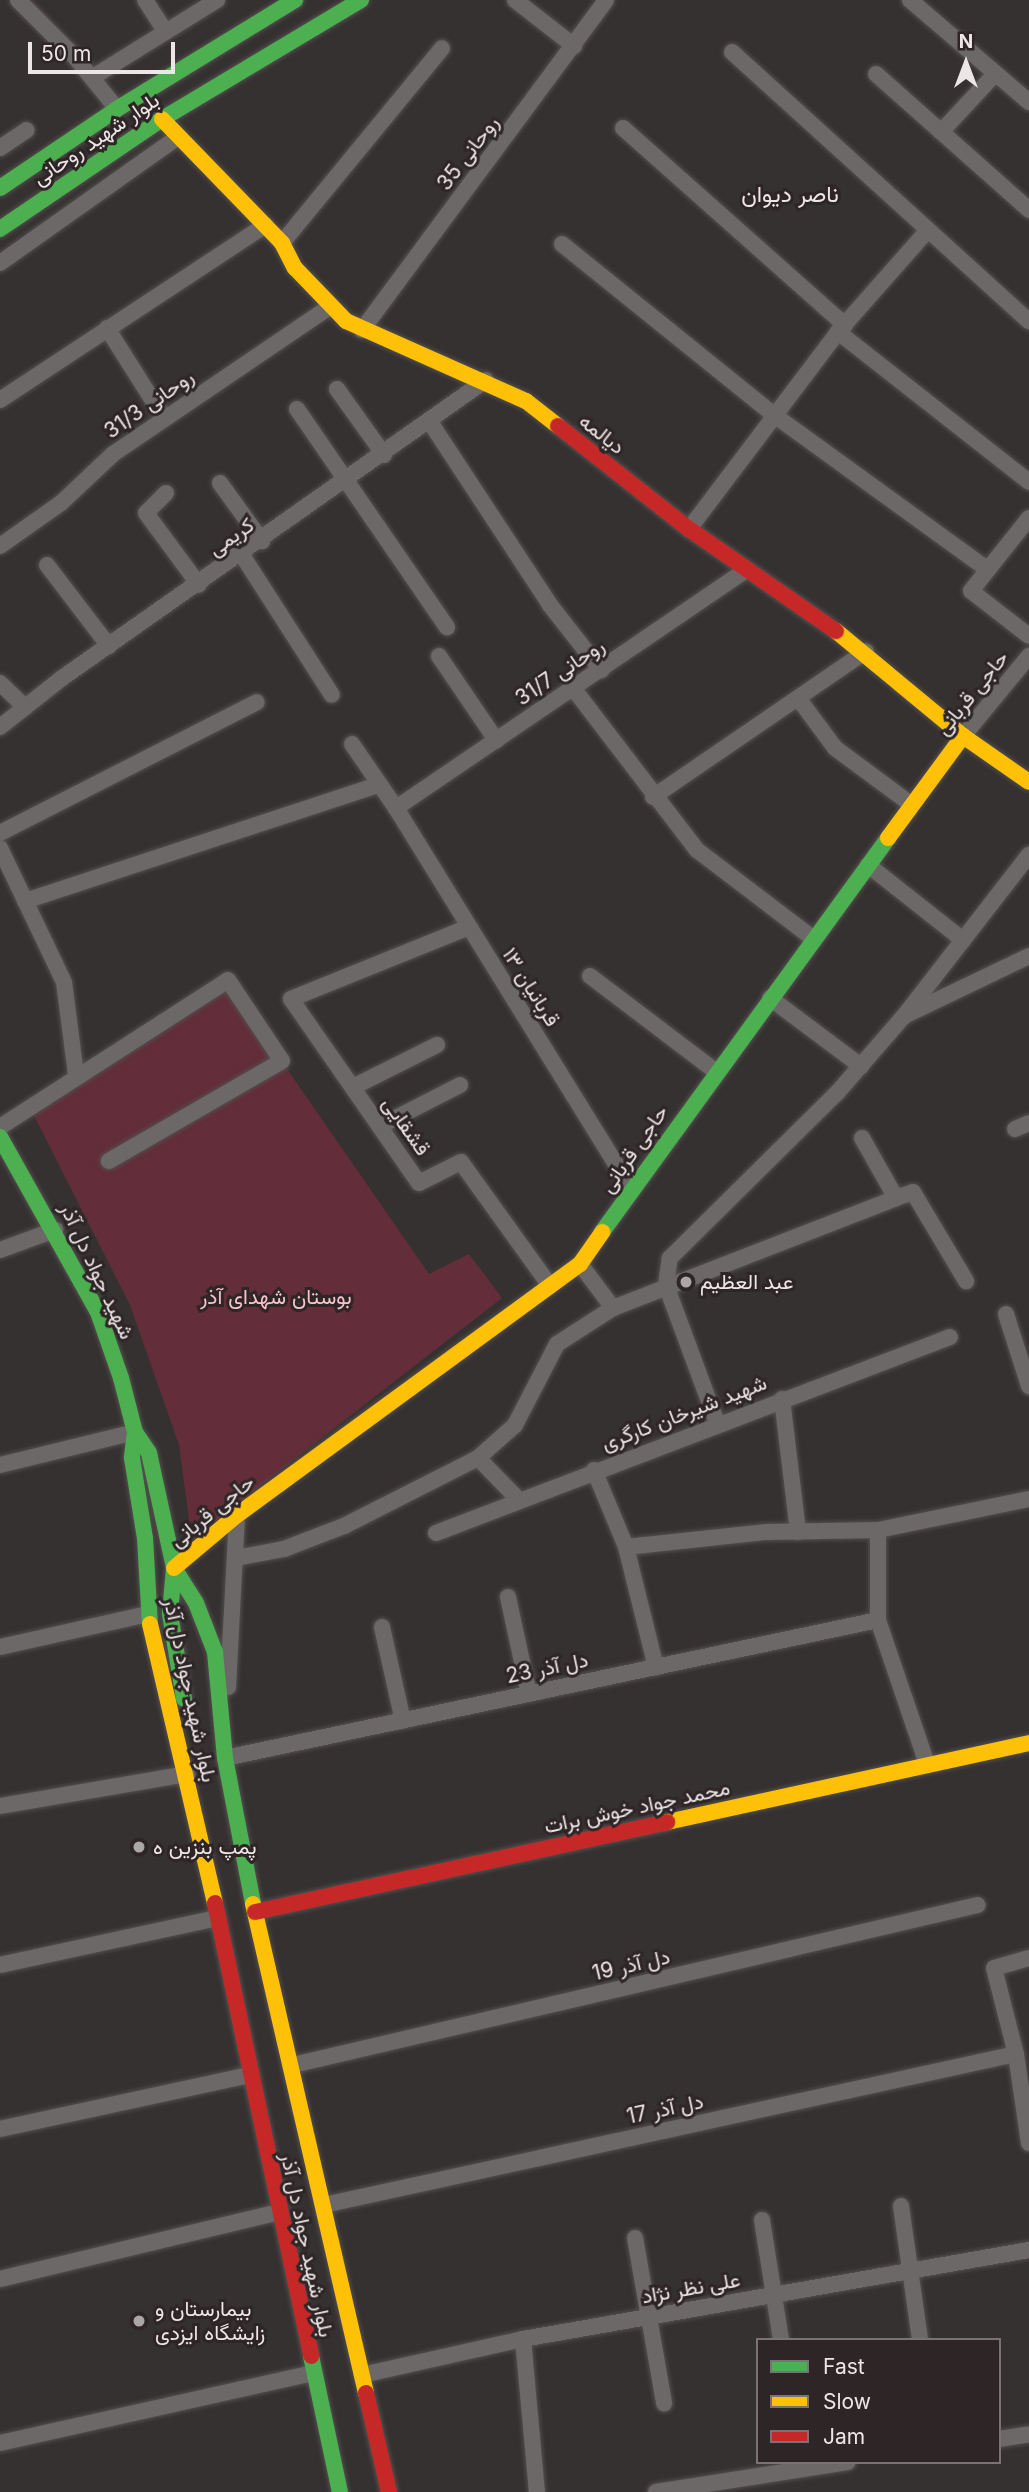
<!DOCTYPE html>
<html>
<head>
<meta charset="utf-8">
<style>
	body { margin:0 }
	#map { position:relative; width:1029px; height:2492px; overflow:hidden; background:#363131; font-family:Inter,Vazirmatn,sans-serif }
	div>[style] { position:absolute }
	.green>* { inset:0; background:#632d39 }
	.roads { filter:drop-shadow(0 0 2px #534f4f) drop-shadow(0 0 2px #534f4f) }
	.street>* { height:16px; margin:-8px; padding:0 8px; transform-origin:8px; border-radius:8px; background:#6c6868 }
	.fast>* { height:16px; margin:-8px; padding:0 8px; transform-origin:8px; border-radius:8px; background:#4caf50 }
	.slow>* { height:16px; margin:-8px; padding:0 8px; transform-origin:8px; border-radius:8px; background:#ffc107 }
	.jam>* { height:16px; margin:-8px; padding:0 8px; transform-origin:8px; border-radius:8px; background:#c62828 }
	.dots>* { width:19px; height:19px; translate:-50% -50%; box-sizing:border-box; border:4px solid #2e2526; border-radius:50% }
	span { translate:-50% -50%; white-space:nowrap; text-align:center; line-height:1.15; -webkit-text-stroke:6px #2e2526; paint-order:stroke }
	.street-label { font-size:21px; color:#ece6e6 }
	.poi-label { font-size:21px; color:#ece6e6 }
	.left { translate:0 -50%; text-align:left }
	.park-label { font-size:21px; color:#f8c4cc }
	.neighbourhood-label { font-size:23px; color:#ece6e6 }
	.legend { position:absolute; left:756px; top:2338px; width:245px; height:126px; box-sizing:border-box; background:#2e2526; border:2px solid #7a7273; margin:0; padding:9px 12px; list-style:none; font-size:21px; color:#ece6e6 }
	.legend li { display:flex; align-items:center; gap:14px; height:35px }
	.legend b { width:35px; border:2px solid #7a7273 }
	.north { position:absolute; left:931px; top:28px; width:70px; height:70px; -webkit-text-stroke:5px #2e2526; paint-order:stroke; rotate:0deg; font-size:19px; font-weight:700; line-height:28px; text-align:center; color:#ece6e6 }
	.north::after { content:''; display:block; margin:auto; width:24px; height:32px; background:#ece6e6; clip-path:polygon(50% 0,100% 100%,50% 72%,0 100%) }
	.scale { position:absolute; left:28px; top:42px; width:147px; height:32px; box-sizing:border-box; border:4px solid #ece6e6; border-top:0; padding-left:9px; font-size:21px; line-height:24px; white-space:nowrap; color:#ece6e6; -webkit-text-stroke:5px #2e2526; paint-order:stroke }
</style>
</head>
<body>
<div id="map">
	<div class="green">
		<i style="clip-path:polygon(231px 988px,429px 1274px,469px 1254px,502px 1298px,206px 1528px,196px 1529px,189px 1520px,179px 1445px,130px 1305px,27px 1102px)"></i>
	</div>
	<div class="roads">
		<div class="street">
			<i style="left:18px;top:0;width:79px;rotate:45deg"></i>
			<i style="left:74px;top:56px;width:68px;rotate:50.9deg"></i>
			<i style="left:145px;top:0;width:38px;rotate:57deg"></i>
			<i style="left:515px;top:0;width:75px;rotate:37.9deg"></i>
			<i style="left:910px;top:0;width:157px;rotate:40.6deg"></i>
			<i style="left:732px;top:52px;width:401px;rotate:42.2deg"></i>
			<i style="left:876px;top:74px;width:205px;rotate:41.6deg"></i>
			<i style="left:93px;top:77px;width:146px;rotate:-31.8deg"></i>
			<i style="left:623px;top:128px;width:297px;rotate:41.6deg"></i>
			<i style="left:941px;top:132px;width:76px;rotate:-47.1deg"></i>
			<i style="left:0;top:148px;width:32px;rotate:-34deg"></i>
			<i style="left:282px;top:243px;width:252px;rotate:-50.6deg"></i>
			<i style="left:562px;top:244px;width:272px;rotate:38.9deg"></i>
			<i style="left:774px;top:415px;width:264px;rotate:35.9deg"></i>
			<i style="left:0;top:263px;width:218px;rotate:-35.3deg"></i>
			<i style="left:107px;top:328px;width:107px;rotate:57.7deg"></i>
			<i style="left:362px;top:330px;width:410px;rotate:-53.5deg"></i>
			<i style="left:838px;top:332px;width:243px;rotate:38.1deg"></i>
			<i style="left:337px;top:389px;width:81px;rotate:54.5deg"></i>
			<i style="left:0;top:400px;width:318px;rotate:-33.4deg"></i>
			<i style="left:297px;top:409px;width:265px;rotate:55.5deg"></i>
			<i style="left:430px;top:422px;width:219px;rotate:56.7deg"></i>
			<i style="left:550px;top:605px;width:83px;rotate:51.9deg"></i>
			<i style="left:220px;top:483px;width:72px;rotate:54.1deg"></i>
			<i style="left:166px;top:493px;width:28px;rotate:135deg"></i>
			<i style="left:146px;top:513px;width:89px;rotate:53.6deg"></i>
			<i style="left:1029px;top:518px;width:93px;rotate:128.5deg"></i>
			<i style="left:971px;top:591px;width:73px;rotate:37.8deg"></i>
			<i style="left:689px;top:529px;width:247px;rotate:-52.9deg"></i>
			<i style="left:838px;top:332px;width:136px;rotate:-48.6deg"></i>
			<i style="left:0;top:546px;width:75px;rotate:-35.2deg"></i>
			<i style="left:61px;top:503px;width:71px;rotate:-43.3deg"></i>
			<i style="left:113px;top:454px;width:261px;rotate:-34.2deg"></i>
			<i style="left:242px;top:555px;width:166px;rotate:57.3deg"></i>
			<i style="left:47px;top:565px;width:102px;rotate:52.6deg"></i>
			<i style="left:439px;top:656px;width:102px;rotate:55.8deg"></i>
			<i style="left:0;top:683px;width:35px;rotate:44deg"></i>
			<i style="left:573px;top:688px;width:204px;rotate:52.6deg"></i>
			<i style="left:697px;top:850px;width:147px;rotate:37.3deg"></i>
			<i style="left:798px;top:698px;width:62px;rotate:53.5deg"></i>
			<i style="left:835px;top:748px;width:96px;rotate:36.5deg"></i>
			<i style="left:0;top:727px;width:79px;rotate:-38.3deg"></i>
			<i style="left:62px;top:678px;width:518px;rotate:-35.1deg"></i>
			<i style="left:963px;top:736px;width:104px;rotate:-50.5deg"></i>
			<i style="left:352px;top:744px;width:78px;rotate:55.5deg"></i>
			<i style="left:396px;top:808px;width:448px;rotate:58.3deg"></i>
			<i style="left:653px;top:797px;width:258px;rotate:-34.4deg"></i>
			<i style="left:396px;top:808px;width:423px;rotate:-34.2deg"></i>
			<i style="left:0;top:833px;width:288px;rotate:-27deg"></i>
			<i style="left:0;top:848px;width:148px;rotate:64.5deg"></i>
			<i style="left:64px;top:982px;width:94px;rotate:82.6deg"></i>
			<i style="left:868px;top:865px;width:121px;rotate:38.3deg"></i>
			<i style="left:25px;top:901px;width:371px;rotate:-18.2deg"></i>
			<i style="left:469px;top:927px;width:192px;rotate:158deg"></i>
			<i style="left:291px;top:999px;width:224px;rotate:55.2deg"></i>
			<i style="left:419px;top:1183px;width:47px;rotate:-26.6deg"></i>
			<i style="left:461px;top:1162px;width:153px;rotate:54.3deg"></i>
			<i style="left:590px;top:976px;width:157px;rotate:37.2deg"></i>
			<i style="left:770px;top:998px;width:114px;rotate:36.8deg"></i>
			<i style="left:908px;top:1014px;width:134px;rotate:-25.6deg"></i>
			<i style="left:353px;top:1087px;width:94px;rotate:-26.6deg"></i>
			<i style="left:380px;top:1126px;width:90px;rotate:-27.1deg"></i>
			<i style="left:0;top:1127px;width:271px;rotate:-32.8deg"></i>
			<i style="left:228px;top:980px;width:97px;rotate:56.3deg"></i>
			<i style="left:282px;top:1061px;width:200px;rotate:150deg"></i>
			<i style="left:1015px;top:1129px;width:15px;rotate:-23deg"></i>
			<i style="left:862px;top:1138px;width:69px;rotate:60.5deg"></i>
			<i style="left:0;top:1250px;width:59px;rotate:-20deg"></i>
			<i style="left:580px;top:1264px;width:55px;rotate:53.1deg"></i>
			<i style="left:1006px;top:1314px;width:76px;rotate:72.3deg"></i>
			<i style="left:782px;top:1399px;width:134px;rotate:83.1deg"></i>
			<i style="left:717px;top:1423px;width:147px;rotate:-110.3deg"></i>
			<i style="left:666px;top:1285px;width:27px;rotate:-82deg"></i>
			<i style="left:670px;top:1258px;width:235px;rotate:-44.7deg"></i>
			<i style="left:837px;top:1093px;width:102px;rotate:-49deg"></i>
			<i style="left:904px;top:1016px;width:204px;rotate:-52.2deg"></i>
			<i style="left:478px;top:1458px;width:57px;rotate:45.7deg"></i>
			<i style="left:0;top:1465px;width:139px;rotate:-13.7deg"></i>
			<i style="left:594px;top:1470px;width:83px;rotate:67.4deg"></i>
			<i style="left:626px;top:1547px;width:124px;rotate:76deg"></i>
			<i style="left:878px;top:1530px;width:90px;rotate:90deg"></i>
			<i style="left:878px;top:1620px;width:152px;rotate:71.2deg"></i>
			<i style="left:436px;top:1533px;width:550px;rotate:-20.87deg"></i>
			<i style="left:626px;top:1547px;width:142px;rotate:-6.1deg"></i>
			<i style="left:767px;top:1532px;width:111px;rotate:-1deg"></i>
			<i style="left:878px;top:1530px;width:154px;rotate:-11.6deg"></i>
			<i style="left:236px;top:1558px;width:49px;rotate:-10.6deg"></i>
			<i style="left:284px;top:1549px;width:64px;rotate:-21deg"></i>
			<i style="left:344px;top:1526px;width:150px;rotate:-26.9deg"></i>
			<i style="left:478px;top:1458px;width:50px;rotate:-41.7deg"></i>
			<i style="left:515px;top:1425px;width:91px;rotate:-62.6deg"></i>
			<i style="left:557px;top:1344px;width:67px;rotate:-32.7deg"></i>
			<i style="left:613px;top:1308px;width:304px;rotate:-21.2deg"></i>
			<i style="left:896px;top:1198px;width:18px;rotate:-19deg"></i>
			<i style="left:913px;top:1192px;width:104px;rotate:59.2deg"></i>
			<i style="left:508px;top:1597px;width:99px;rotate:77.8deg"></i>
			<i style="left:382px;top:1627px;width:96px;rotate:77.4deg"></i>
			<i style="left:0;top:1647px;width:152px;rotate:-12.6deg"></i>
			<i style="left:228px;top:1687px;width:172px;rotate:-87deg"></i>
			<i style="left:225px;top:1758px;width:667px;rotate:-11.93deg"></i>
			<i style="left:0;top:1806px;width:190px;rotate:-9.7deg"></i>
			<i style="left:1029px;top:1958px;width:36px;rotate:164deg"></i>
			<i style="left:994px;top:1968px;width:89px;rotate:75.7deg"></i>
			<i style="left:1016px;top:2054px;width:90px;rotate:81.7deg"></i>
			<i style="left:0;top:1965px;width:222px;rotate:-12.2deg"></i>
			<i style="left:293px;top:2065px;width:703px;rotate:-13.15deg"></i>
			<i style="left:0;top:2129px;width:255px;rotate:-12.2deg"></i>
			<i style="left:324px;top:2205px;width:708px;rotate:-12.31deg"></i>
			<i style="left:901px;top:2206px;width:135px;rotate:81.9deg"></i>
			<i style="left:762px;top:2220px;width:121px;rotate:81deg"></i>
			<i style="left:635px;top:2238px;width:168px;rotate:80deg"></i>
			<i style="left:0;top:2279px;width:287px;rotate:-13.5deg"></i>
			<i style="left:523px;top:2339px;width:154px;rotate:84.8deg"></i>
			<i style="left:362px;top:2375px;width:165px;rotate:-12.6deg"></i>
			<i style="left:523px;top:2339px;width:514px;rotate:-9.98deg"></i>
			<i style="left:999px;top:2439px;width:30px;rotate:-9deg"></i>
			<i style="left:0;top:2443px;width:322px;rotate:-12.6deg"></i>
			<i style="left:656px;top:2492px;width:194px;rotate:-8.9deg"></i>
		</div>
		<div class="fast">
			<i style="left:0;top:188px;width:141px;rotate:-34deg"></i>
			<i style="left:117px;top:109px;width:209px;rotate:-31.5deg"></i>
			<i style="left:0;top:229px;width:196px;rotate:-34.2deg"></i>
			<i style="left:162px;top:119px;width:232px;rotate:-30.9deg"></i>
			<i style="left:0;top:1137px;width:201px;rotate:60.8deg"></i>
			<i style="left:98px;top:1312px;width:70px;rotate:70.8deg"></i>
			<i style="left:121px;top:1378px;width:56px;rotate:75.5deg"></i>
			<i style="left:135px;top:1432px;width:26px;rotate:97deg"></i>
			<i style="left:132px;top:1458px;width:81px;rotate:80.8deg"></i>
			<i style="left:145px;top:1538px;width:86px;rotate:86.7deg"></i>
			<i style="left:602px;top:1232px;width:487px;rotate:-54deg"></i>
			<i style="left:135px;top:1432px;width:25px;rotate:56deg"></i>
			<i style="left:149px;top:1453px;width:118px;rotate:77.7deg"></i>
			<i style="left:174px;top:1568px;width:41px;rotate:57.8deg"></i>
			<i style="left:196px;top:1603px;width:53px;rotate:68.8deg"></i>
			<i style="left:215px;top:1652px;width:106px;rotate:84.6deg"></i>
			<i style="left:225px;top:1758px;width:149px;rotate:79.1deg"></i>
			<i style="left:174px;top:1568px;width:46px;rotate:95deg"></i>
			<i style="left:170px;top:1614px;width:86px;rotate:80.6deg"></i>
			<i style="left:311px;top:2356px;width:139px;rotate:78deg"></i>
		</div>
		<div class="slow">
			<i style="left:162px;top:119px;width:173px;rotate:45.9deg"></i>
			<i style="left:282px;top:243px;width:28px;rotate:63deg"></i>
			<i style="left:295px;top:268px;width:74px;rotate:46.1deg"></i>
			<i style="left:346px;top:321px;width:197px;rotate:24deg"></i>
			<i style="left:526px;top:401px;width:41px;rotate:38deg"></i>
			<i style="left:836px;top:631px;width:165px;rotate:39.6deg"></i>
			<i style="left:963px;top:736px;width:80px;rotate:34.9deg"></i>
			<i style="left:888px;top:838px;width:127px;rotate:-53.7deg"></i>
			<i style="left:174px;top:1568px;width:82px;rotate:-40.1deg"></i>
			<i style="left:237px;top:1515px;width:425px;rotate:-36.2deg"></i>
			<i style="left:580px;top:1264px;width:39px;rotate:-55deg"></i>
			<i style="left:150px;top:1624px;width:286px;rotate:76.9deg"></i>
			<i style="left:667px;top:1822px;width:371px;rotate:-12.3deg"></i>
			<i style="left:253px;top:1904px;width:502px;rotate:76.99deg"></i>
		</div>
		<div class="jam">
			<i style="left:558px;top:426px;width:167px;rotate:38.2deg"></i>
			<i style="left:689px;top:529px;width:179px;rotate:34.8deg"></i>
			<i style="left:215px;top:1903px;width:463px;rotate:78deg"></i>
			<i style="left:255px;top:1912px;width:422px;rotate:-12.3deg"></i>
			<i style="left:366px;top:2393px;width:102px;rotate:76.9deg"></i>
		</div>
	</div>
	<div class="dots">
		<i style="left:686px;top:1282px;background:#aca7a7"></i>
		<i style="left:139px;top:1847px;background:#aca7a7"></i>
		<i style="left:139px;top:2321px;background:#aca7a7"></i>
	</div>
	<div class="street-label">
		<span style="left:96px;top:139px;rotate:-34deg">بلوار شهید روحانی</span>
		<span style="left:468px;top:153px;rotate:-53deg">روحانی 35</span>
		<span style="left:149px;top:404px;rotate:-35deg">روحانی 31/3</span>
		<span style="left:602px;top:434px;rotate:38deg">دیالمه</span>
		<span style="left:231px;top:537px;rotate:-35deg">کریمی</span>
		<span style="left:560px;top:672px;rotate:-34deg">روحانی 31/7</span>
		<span style="left:972px;top:693px;rotate:-51deg">حاجی قربانی</span>
		<span style="left:531px;top:987px;rotate:58deg">۱۳ قربانیان</span>
		<span style="left:406px;top:1126px;rotate:55deg">قشقایی</span>
		<span style="left:634px;top:1149px;rotate:-55deg">حاجی قربانی</span>
		<span style="left:97px;top:1271px;rotate:65deg">شهید جواد دل آذر</span>
		<span style="left:684px;top:1413px;rotate:-21deg">شهید شیرخان کارگری</span>
		<span style="left:212px;top:1511px;rotate:-39deg">حاجی قربانی</span>
		<span style="left:547px;top:1668px;rotate:-12deg">دل آذر 23</span>
		<span style="left:190px;top:1690px;rotate:78deg">بلوار شهید جواد دل آذر</span>
		<span style="left:637px;top:1807px;rotate:-12deg">محمد جواد خوش برات</span>
		<span style="left:631px;top:1965px;rotate:-13deg">دل آذر 19</span>
		<span style="left:665px;top:2109px;rotate:-12deg">دل آذر 17</span>
		<span style="left:307px;top:2245px;rotate:78deg">بلوار شهید جواد دل آذر</span>
		<span style="left:691px;top:2288px;rotate:-10deg">علی نظر نژاد</span>
	</div>
	<div class="poi-label">
		<span class="left" style="left:700px;top:1282px">عبد العظيم</span>
		<span class="left" style="left:153px;top:1847px">پمپ بنزین ه</span>
		<span class="left" style="left:155px;top:2321px">بیمارستان و<br>زایشگاه ایزدی</span>
	</div>
	<div class="park-label">
		<span style="left:276px;top:1297px">بوستان شهدای آذر</span>
	</div>
	<div class="neighbourhood-label">
		<span style="left:790px;top:194px">ناصر دیوان</span>
	</div>
	<ul class="legend">
	<li><b style="height:9px;background:#4caf50"></b>Fast</li>
	<li><b style="height:9px;background:#ffc107"></b>Slow</li>
	<li><b style="height:9px;background:#c62828"></b>Jam</li>
	</ul>
	<div class="north">N</div>
	<div class="scale">50 m</div>
</div>
</body>
</html>
